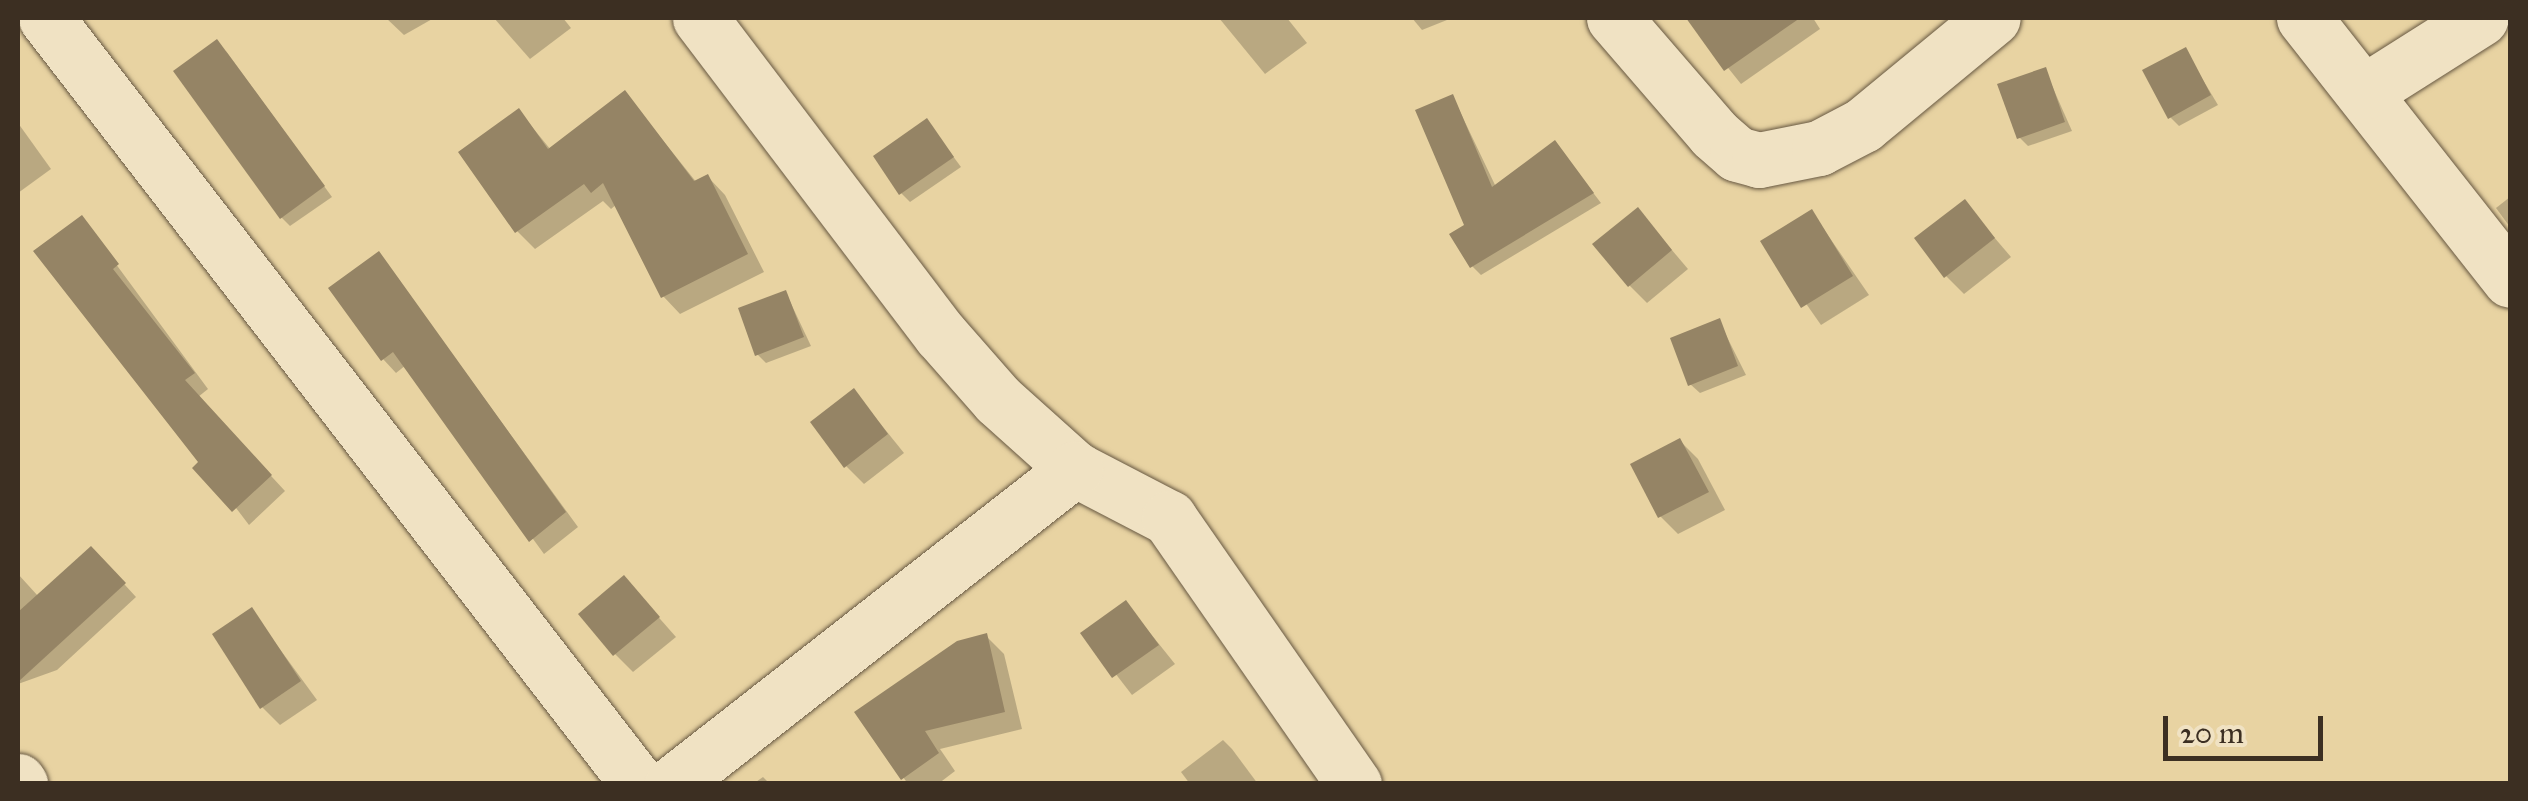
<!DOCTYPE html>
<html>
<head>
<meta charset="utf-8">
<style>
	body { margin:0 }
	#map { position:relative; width:2528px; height:801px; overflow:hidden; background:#e8d3a2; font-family:"IM FELL Great Primer",serif }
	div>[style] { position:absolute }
	.shadow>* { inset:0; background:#0003 }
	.building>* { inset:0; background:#958465 }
	.roads { filter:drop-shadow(0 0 2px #675842) drop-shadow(0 0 2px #675842) }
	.street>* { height:55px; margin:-27.5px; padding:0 27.5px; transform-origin:27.5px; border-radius:27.5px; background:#f0e2c3 }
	span { translate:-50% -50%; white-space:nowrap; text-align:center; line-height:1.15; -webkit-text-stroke:10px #f0e2c3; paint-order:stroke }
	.frame { position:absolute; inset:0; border:20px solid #3c2f22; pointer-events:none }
	.scale { position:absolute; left:2163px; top:716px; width:160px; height:45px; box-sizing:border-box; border:5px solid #3c2f22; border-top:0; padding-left:12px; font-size:30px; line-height:35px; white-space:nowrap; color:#3c2f22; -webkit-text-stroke:8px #f0e2c3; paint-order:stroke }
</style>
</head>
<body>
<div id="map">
	<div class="shadow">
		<i style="clip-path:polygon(386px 18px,434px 18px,404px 35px)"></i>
		<i style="clip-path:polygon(494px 18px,563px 18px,571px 28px,530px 59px)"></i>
		<i style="clip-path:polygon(1219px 18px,1287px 18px,1307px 43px,1265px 74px)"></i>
		<i style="clip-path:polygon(1412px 18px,1452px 18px,1422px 30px)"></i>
		<i style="clip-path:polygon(1688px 18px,1813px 18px,1820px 29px,1741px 84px)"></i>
		<i style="clip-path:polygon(2185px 50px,2218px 105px,2179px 126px,2170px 117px)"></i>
		<i style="clip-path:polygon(226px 51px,332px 197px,290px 226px,281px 217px)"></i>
		<i style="clip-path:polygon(2045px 70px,2072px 131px,2028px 146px,2019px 137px)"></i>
		<i style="clip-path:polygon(625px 93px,697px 183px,708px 177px,725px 195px,764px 272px,680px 314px,663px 296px,617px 204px,611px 209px,603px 201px,535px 249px,517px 231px,519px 111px,551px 150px)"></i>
		<i style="clip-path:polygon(1453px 97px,1496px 187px,1555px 143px,1601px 203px,1481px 275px,1472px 266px)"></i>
		<i style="clip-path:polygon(927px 121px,961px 167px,910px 202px,901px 193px)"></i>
		<i style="clip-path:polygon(18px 123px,51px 169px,18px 193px)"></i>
		<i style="clip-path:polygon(2510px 197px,2510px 227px,2496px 208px)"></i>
		<i style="clip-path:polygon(1964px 202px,2011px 257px,1964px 294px,1946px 276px)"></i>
		<i style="clip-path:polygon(1638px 210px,1688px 269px,1647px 303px,1629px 285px)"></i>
		<i style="clip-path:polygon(1812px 212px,1869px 295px,1821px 325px,1763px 242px)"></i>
		<i style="clip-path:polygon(82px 218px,208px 389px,198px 397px,285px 491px,249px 525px,201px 462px)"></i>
		<i style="clip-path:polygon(379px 254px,578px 527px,544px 554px,406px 365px,396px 373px,383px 359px)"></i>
		<i style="clip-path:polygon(786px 293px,811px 346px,766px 363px,757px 354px)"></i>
		<i style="clip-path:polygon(1719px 321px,1746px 375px,1700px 393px,1690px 384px)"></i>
		<i style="clip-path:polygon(854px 391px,904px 453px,864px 484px,846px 466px)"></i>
		<i style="clip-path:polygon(1680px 441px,1698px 459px,1725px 510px,1678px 534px,1660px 516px)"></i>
		<i style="clip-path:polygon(104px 562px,136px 597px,57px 670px,18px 684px,18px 574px,38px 596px)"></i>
		<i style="clip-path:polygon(624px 578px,676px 637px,633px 672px,615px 654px)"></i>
		<i style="clip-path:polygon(1126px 603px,1175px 664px,1132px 695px,1084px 633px)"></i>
		<i style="clip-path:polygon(252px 611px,317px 700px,280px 725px,262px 707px)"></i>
		<i style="clip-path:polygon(986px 636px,1004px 654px,1022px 729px,940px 749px,955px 771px,938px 784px,908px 784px,858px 713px)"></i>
		<i style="clip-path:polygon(1223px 740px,1232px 749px,1258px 784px,1190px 784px,1181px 772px)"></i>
		<i style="clip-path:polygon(763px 777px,770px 784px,753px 784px)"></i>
	</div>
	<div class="building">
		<i style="clip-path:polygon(1686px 18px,1800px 18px,1724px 71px)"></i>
		<i style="clip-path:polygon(217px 39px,325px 186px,280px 219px,173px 71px)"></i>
		<i style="clip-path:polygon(2186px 47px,2211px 95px,2168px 119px,2142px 70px)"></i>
		<i style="clip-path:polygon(2046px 67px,2065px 122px,2017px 139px,1997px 84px)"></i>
		<i style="clip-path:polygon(625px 90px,694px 181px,708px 174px,748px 254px,661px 298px,603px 183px,591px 193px,584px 184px,515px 233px,458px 152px,519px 108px,548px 149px)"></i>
		<i style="clip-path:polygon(1453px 94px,1492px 187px,1555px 140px,1594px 193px,1470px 268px,1449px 234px,1464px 225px,1415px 110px)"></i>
		<i style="clip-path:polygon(927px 118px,954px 157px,899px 195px,873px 156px)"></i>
		<i style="clip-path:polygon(1965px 199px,1995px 238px,1944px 278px,1914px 238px)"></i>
		<i style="clip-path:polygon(1638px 207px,1672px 250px,1628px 287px,1592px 244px)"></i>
		<i style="clip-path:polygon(1812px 209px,1853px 276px,1801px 308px,1760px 241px)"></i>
		<i style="clip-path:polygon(82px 215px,119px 264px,113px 269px,195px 373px,185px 380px,272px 475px,232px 512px,192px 468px,198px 462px,33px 251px)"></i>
		<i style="clip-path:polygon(379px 251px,566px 512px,529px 542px,393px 352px,381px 361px,328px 288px)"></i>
		<i style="clip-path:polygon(786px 290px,804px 337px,755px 356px,738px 308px)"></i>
		<i style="clip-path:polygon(1720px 318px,1738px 366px,1688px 386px,1670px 338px)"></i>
		<i style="clip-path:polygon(854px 388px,888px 434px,844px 468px,810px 422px)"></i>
		<i style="clip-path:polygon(1680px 438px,1709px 492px,1658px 518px,1630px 464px)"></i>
		<i style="clip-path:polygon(91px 546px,126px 583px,18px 682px,18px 612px)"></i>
		<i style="clip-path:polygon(624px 575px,660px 617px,613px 656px,578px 614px)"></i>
		<i style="clip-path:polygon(1126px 600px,1159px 645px,1112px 678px,1080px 633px)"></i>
		<i style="clip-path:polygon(252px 607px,301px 681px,260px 709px,212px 634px)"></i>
		<i style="clip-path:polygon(987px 633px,1005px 712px,925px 731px,939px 753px,901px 780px,854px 712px,957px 641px)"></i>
	</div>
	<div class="roads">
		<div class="street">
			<i style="left:46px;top:18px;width:968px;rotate:52.3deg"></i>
			<i style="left:700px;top:18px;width:397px;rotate:52.8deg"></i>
			<i style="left:940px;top:334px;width:88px;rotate:48.7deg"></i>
			<i style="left:998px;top:400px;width:103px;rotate:41.9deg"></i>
			<i style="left:1075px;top:469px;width:106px;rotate:27.5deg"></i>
			<i style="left:1169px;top:518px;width:324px;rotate:55.2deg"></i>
			<i style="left:1614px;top:18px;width:153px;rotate:49.2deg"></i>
			<i style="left:1714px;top:134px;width:30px;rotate:41deg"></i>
			<i style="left:1737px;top:154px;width:23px;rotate:15deg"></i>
			<i style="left:1759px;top:160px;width:61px;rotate:-11.3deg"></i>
			<i style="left:1819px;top:148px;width:50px;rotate:-27.6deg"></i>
			<i style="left:1863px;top:125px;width:168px;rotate:-39.5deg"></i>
			<i style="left:2304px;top:18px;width:333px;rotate:51.8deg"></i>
			<i style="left:2364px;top:92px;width:138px;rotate:-32.3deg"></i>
			<i style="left:18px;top:781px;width:4px;rotate:56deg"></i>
			<i style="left:672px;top:784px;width:512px;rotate:-38.01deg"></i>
		</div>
	</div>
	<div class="frame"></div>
	<div class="scale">20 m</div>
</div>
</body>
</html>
